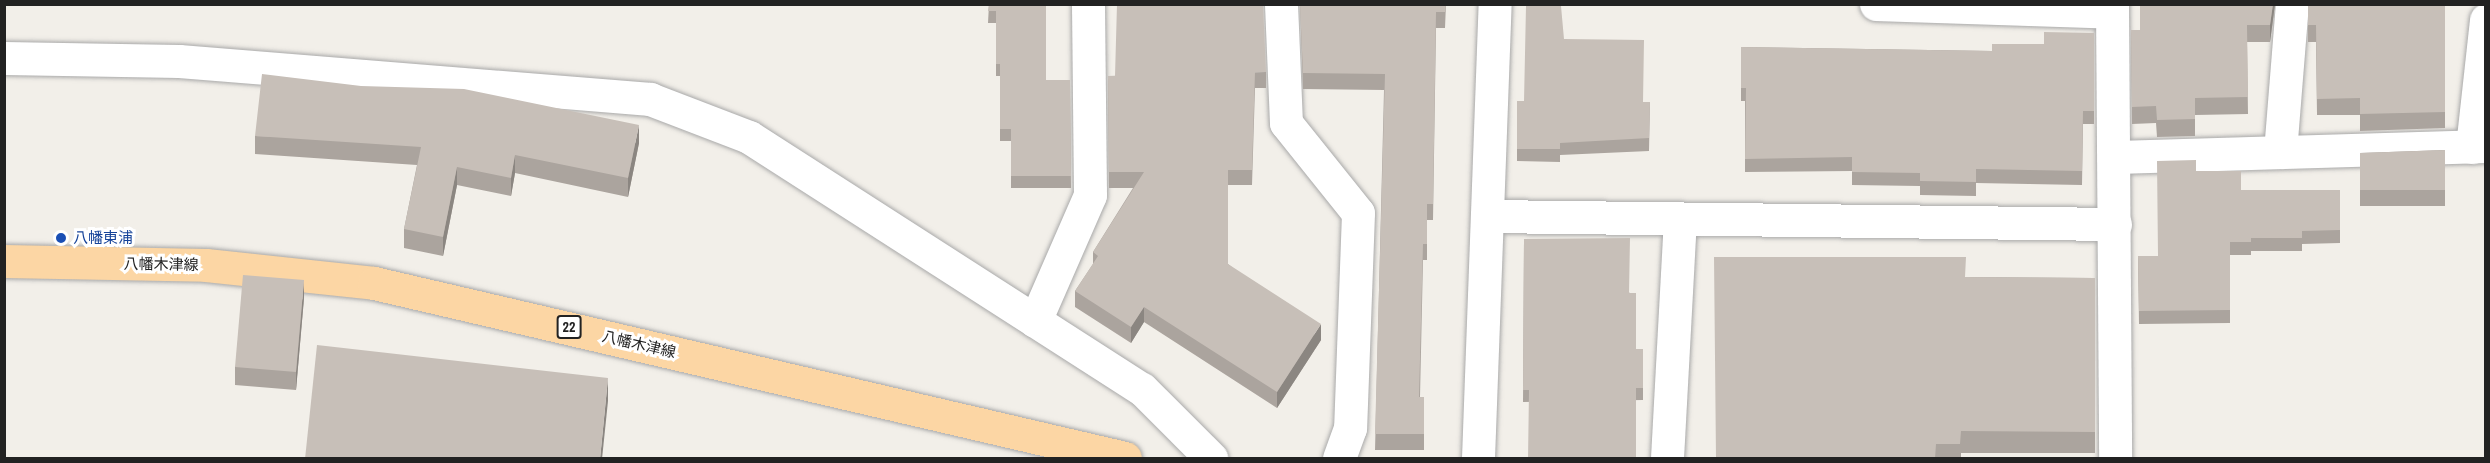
<!DOCTYPE html>
<html>
<head>
<meta charset="utf-8">
<style>
	body { margin:0 }
	#map { position:relative; width:2490px; height:463px; overflow:hidden; background:#f2efe9; font-family:"Archivo Narrow","Noto Sans JP",sans-serif }
	div>[style] { position:absolute }
	.roads { filter:drop-shadow(0 0 2px #a9a9a9) drop-shadow(0 0 2px #a9a9a9) }
	.street>* { height:33px; margin:-16.5px; padding:0 16.5px; transform-origin:16.5px; border-radius:16.5px; background:#fff }
	.primary>* { height:33px; margin:-16.5px; padding:0 16.5px; transform-origin:16.5px; border-radius:16.5px; background:#fcd6a4 }
	.wall>* { inset:0; background:#aba49e }
	.shaded-wall>* { inset:0; background:#8b8681 }
	.building>* { inset:0; background:#c7bfb8 }
	.dots>* { width:16px; height:16px; translate:-50% -50%; box-sizing:border-box; border:3px solid #fff; border-radius:50% }
	span { translate:-50% -50%; white-space:nowrap; text-align:center; line-height:1.15; -webkit-text-stroke:6px #fff; paint-order:stroke }
	.shield-label span { padding:2px 4px; background:#fff; border:2px solid; border-radius:4px; -webkit-text-stroke-width:0 }
	.shield-label { font-size:14px; color:#222; font-weight:700 }
	.transit-label { font-size:15px; color:#164399 }
	.left { translate:0 -50%; text-align:left }
	.street-label { font-size:15px; color:#222 }
	.frame { position:absolute; inset:0; border:6px solid #222; pointer-events:none }
</style>
</head>
<body>
<div id="map">
	<div class="roads">
		<div class="street">
			<i style="left:1281px;top:4px;width:119px;rotate:87.6deg"></i>
			<i style="left:1286px;top:123px;width:115px;rotate:51.3deg"></i>
			<i style="left:1358px;top:213px;width:215px;rotate:92.1deg"></i>
			<i style="left:1350px;top:428px;width:32px;rotate:110deg"></i>
			<i style="left:1876px;top:4px;width:236px;rotate:1.9deg"></i>
			<i style="left:2112px;top:4px;width:454px;rotate:89.6deg"></i>
			<i style="left:4px;top:58px;width:175px;rotate:1deg"></i>
			<i style="left:179px;top:61px;width:473px;rotate:4.6deg"></i>
			<i style="left:650px;top:99px;width:106px;rotate:21deg"></i>
			<i style="left:749px;top:137px;width:467px;rotate:32.7deg"></i>
			<i style="left:1142px;top:389px;width:98px;rotate:45deg"></i>
			<i style="left:2472px;top:147px;width:128px;rotate:-83.7deg"></i>
			<i style="left:2280px;top:152px;width:148px;rotate:-85.4deg"></i>
			<i style="left:2116px;top:157px;width:370px;rotate:-1.7deg"></i>
			<i style="left:1487px;top:216px;width:628px;rotate:0.73deg"></i>
			<i style="left:1035px;top:321px;width:137px;rotate:-66.4deg"></i>
			<i style="left:1090px;top:195px;width:191px;rotate:-90.6deg"></i>
			<i style="left:1478px;top:458px;width:454px;rotate:-87.9deg"></i>
			<i style="left:1667px;top:458px;width:238px;rotate:-86.9deg"></i>
		</div>
		<div class="primary">
			<i style="left:4px;top:261px;width:202px;rotate:1.1deg"></i>
			<i style="left:206px;top:265px;width:169px;rotate:6.1deg"></i>
			<i style="left:374px;top:283px;width:771px;rotate:13.12deg"></i>
		</div>
	</div>
	<div class="wall">
		<i style="clip-path:polygon(989px 4px,1046px 4px,1046px 80px,1070px 80px,1071px 188px,1011px 188px,1011px 141px,1000px 141px,1000px 76px,996px 76px,996px 23px,988px 23px)"></i>
		<i style="clip-path:polygon(1300px 4px,1446px 4px,1445px 28px,1436px 28px,1433px 220px,1427px 220px,1427px 260px,1423px 260px,1420px 397px,1424px 397px,1424px 450px,1375px 450px,1384px 90px,1303px 89px)"></i>
		<i style="clip-path:polygon(2275px 4px,2270px 42px,2247px 42px,2248px 114px,2195px 115px,2195px 136px,2157px 137px,2156px 123px,2132px 124px,2131px 30px,2140px 30px)"></i>
		<i style="clip-path:polygon(2308px 4px,2445px 4px,2445px 128px,2360px 131px,2360px 115px,2317px 115px,2316px 42px,2308px 42px)"></i>
		<i style="clip-path:polygon(2094px 33px,2094px 124px,2083px 124px,2082px 185px,1976px 183px,1976px 196px,1920px 195px,1920px 186px,1852px 185px,1852px 171px,1745px 172px,1745px 101px,1741px 101px,1741px 47px,1992px 51px,2044px 44px)"></i>
		<i style="clip-path:polygon(1564px 39px,1643px 102px,1650px 102px,1649px 151px,1560px 155px,1560px 162px,1517px 161px,1517px 101px,1524px 101px)"></i>
		<i style="clip-path:polygon(1266px 72px,1266px 88px,1255px 88px,1252px 185px,1228px 185px,1228px 264px,1321px 340px,1277px 408px,1144px 322px,1131px 343px,1075px 307px,1075px 291px,1093px 264px,1093px 252px,1133px 188px,1109px 188px,1108px 76px)"></i>
		<i style="clip-path:polygon(255px 136px,639px 143px,628px 197px,515px 173px,511px 196px,457px 185px,443px 256px,404px 248px,404px 229px,417px 165px,255px 154px)"></i>
		<i style="clip-path:polygon(2445px 150px,2445px 206px,2360px 206px,2360px 153px)"></i>
		<i style="clip-path:polygon(2196px 171px,2241px 190px,2340px 190px,2340px 243px,2302px 244px,2302px 251px,2251px 251px,2251px 255px,2230px 255px,2230px 323px,2139px 324px,2138px 256px,2158px 256px)"></i>
		<i style="clip-path:polygon(1524px 239px,1630px 293px,1636px 349px,1643px 349px,1643px 400px,1523px 402px)"></i>
		<i style="clip-path:polygon(1966px 277px,2095px 278px,2095px 453px,1961px 453px,1961px 459px,1716px 459px)"></i>
		<i style="clip-path:polygon(304px 298px,296px 390px,235px 385px,235px 367px)"></i>
	</div>
	<div class="shaded-wall">
		<i style="clip-path:polygon(2273px 4px,2275px 4px,2270px 42px,2270px 25px)"></i>
		<i style="clip-path:polygon(639px 125px,639px 143px,628px 197px,628px 178px)"></i>
		<i style="clip-path:polygon(515px 155px,515px 173px,511px 196px,511px 178px)"></i>
		<i style="clip-path:polygon(457px 167px,457px 185px,443px 256px,443px 237px)"></i>
		<i style="clip-path:polygon(304px 280px,304px 298px,296px 390px,296px 372px)"></i>
		<i style="clip-path:polygon(1144px 307px,1144px 322px,1131px 343px,1131px 327px)"></i>
		<i style="clip-path:polygon(1321px 324px,1321px 340px,1277px 408px,1277px 392px)"></i>
		<i style="clip-path:polygon(608px 378px,608px 401px,602px 459px,600px 459px)"></i>
	</div>
	<div class="building">
		<i style="clip-path:polygon(989px 4px,1046px 4px,1046px 80px,1070px 80px,1071px 176px,1011px 176px,1011px 129px,1000px 129px,1000px 64px,996px 64px,996px 11px,988px 11px)"></i>
		<i style="clip-path:polygon(1117px 4px,1263px 4px,1266px 72px,1255px 72px,1252px 170px,1228px 170px,1228px 264px,1321px 324px,1277px 392px,1144px 307px,1131px 327px,1075px 291px,1098px 256px,1093px 252px,1144px 172px,1109px 172px,1108px 76px,1115px 76px)"></i>
		<i style="clip-path:polygon(1300px 4px,1446px 4px,1445px 12px,1436px 12px,1433px 204px,1427px 204px,1427px 244px,1423px 244px,1419px 397px,1424px 397px,1424px 434px,1375px 434px,1385px 74px,1303px 73px)"></i>
		<i style="clip-path:polygon(2140px 4px,2273px 4px,2270px 25px,2247px 25px,2248px 97px,2195px 98px,2195px 119px,2157px 120px,2156px 106px,2132px 107px,2131px 30px,2140px 30px)"></i>
		<i style="clip-path:polygon(2308px 4px,2445px 4px,2445px 112px,2360px 114px,2360px 98px,2317px 99px,2316px 25px,2308px 25px)"></i>
		<i style="clip-path:polygon(1526px 6px,1561px 6px,1564px 39px,1644px 40px,1643px 102px,1650px 102px,1649px 138px,1560px 143px,1560px 149px,1517px 149px,1517px 101px,1524px 101px)"></i>
		<i style="clip-path:polygon(2044px 32px,2094px 33px,2094px 111px,2083px 111px,2082px 171px,1976px 169px,1976px 182px,1920px 181px,1920px 173px,1852px 172px,1852px 157px,1745px 159px,1746px 88px,1741px 88px,1741px 47px,1992px 51px,1992px 44px,2044px 44px)"></i>
		<i style="clip-path:polygon(262px 74px,361px 86px,464px 89px,639px 125px,628px 178px,515px 155px,511px 178px,457px 167px,443px 237px,404px 229px,421px 147px,255px 136px)"></i>
		<i style="clip-path:polygon(2445px 150px,2445px 190px,2360px 190px,2360px 153px)"></i>
		<i style="clip-path:polygon(2196px 160px,2196px 171px,2241px 171px,2241px 190px,2340px 190px,2340px 230px,2302px 231px,2302px 238px,2251px 238px,2251px 242px,2230px 242px,2230px 310px,2139px 311px,2138px 256px,2158px 256px,2157px 161px)"></i>
		<i style="clip-path:polygon(1630px 238px,1629px 293px,1636px 293px,1636px 349px,1643px 349px,1643px 388px,1636px 388px,1636px 459px,1528px 459px,1529px 390px,1523px 390px,1524px 239px)"></i>
		<i style="clip-path:polygon(1714px 257px,1966px 257px,1965px 277px,2095px 278px,2095px 432px,1961px 431px,1960px 444px,1936px 444px,1935px 459px,1716px 459px)"></i>
		<i style="clip-path:polygon(243px 275px,304px 280px,296px 372px,235px 367px)"></i>
		<i style="clip-path:polygon(317px 345px,608px 378px,600px 459px,305px 459px)"></i>
	</div>
	<div class="dots">
		<i style="left:61px;top:238px;background:#1a4fb4"></i>
	</div>
	<div class="shield-label">
		<span style="left:569px;top:327px">22</span>
	</div>
	<div class="transit-label">
		<span class="left" style="left:73px;top:238px">八幡東浦</span>
	</div>
	<div class="street-label">
		<span style="left:161px;top:264px;rotate:1deg">八幡木津線</span>
		<span style="left:639px;top:344px;rotate:13deg">八幡木津線</span>
	</div>
	<div class="frame"></div>
</div>
</body>
</html>
